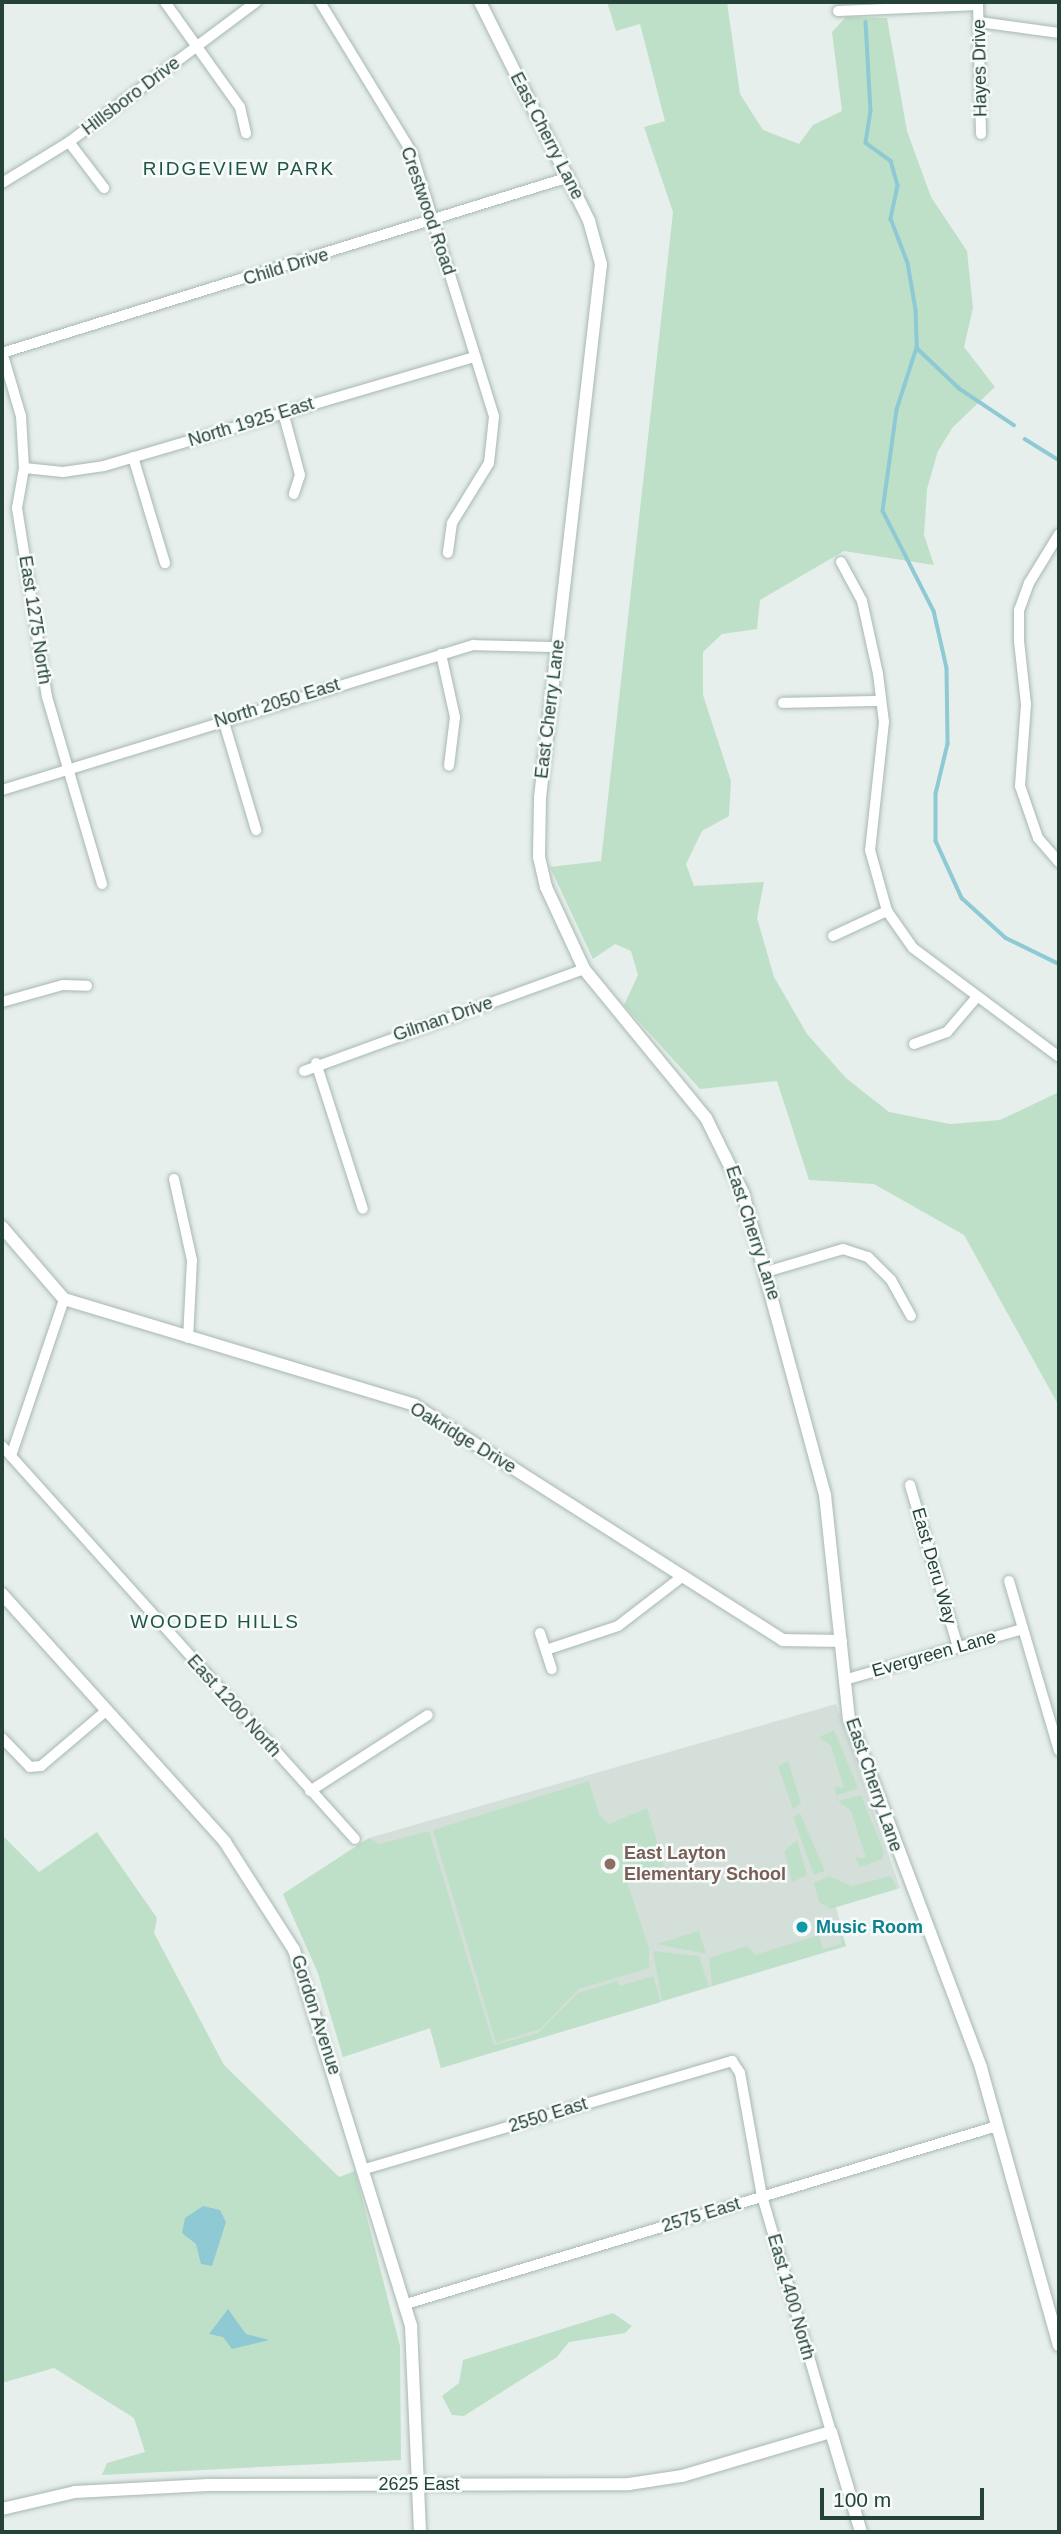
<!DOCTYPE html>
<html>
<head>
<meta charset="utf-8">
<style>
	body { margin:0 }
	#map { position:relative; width:1061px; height:2534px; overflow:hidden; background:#e6efeb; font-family:Helvetica,sans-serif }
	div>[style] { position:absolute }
	.built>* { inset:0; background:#d4dfda }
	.green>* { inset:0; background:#bfe0c8 }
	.water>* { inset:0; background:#8ec9d4 }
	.stream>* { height:3.5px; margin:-1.75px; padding:0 1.75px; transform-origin:1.75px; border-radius:1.75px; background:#8ec9d4 }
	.roads { filter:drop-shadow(0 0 2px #a8b8b2) drop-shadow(0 0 2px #a8b8b2) }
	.street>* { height:10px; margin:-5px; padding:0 5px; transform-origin:5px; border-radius:5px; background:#fff }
	.secondary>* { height:12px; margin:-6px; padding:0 6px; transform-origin:6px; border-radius:6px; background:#fff }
	.dots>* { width:19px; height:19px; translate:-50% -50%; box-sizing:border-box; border:4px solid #f7fbf9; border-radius:50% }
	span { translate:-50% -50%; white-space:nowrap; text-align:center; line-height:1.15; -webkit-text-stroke:5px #f7fbf9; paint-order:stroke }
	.street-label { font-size:18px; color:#24423a }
	.education-label { font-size:18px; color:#785e54; font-weight:700 }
	.left { translate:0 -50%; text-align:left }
	.culture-label { font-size:18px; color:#0d838f; font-weight:700 }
	.neighbourhood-label { font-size:19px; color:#1f5548; letter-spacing:2px }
	.frame { position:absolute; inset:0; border:4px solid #24423a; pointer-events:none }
	.scale { position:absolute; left:820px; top:2488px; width:164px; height:32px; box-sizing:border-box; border:4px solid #24423a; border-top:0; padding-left:9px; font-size:21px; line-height:24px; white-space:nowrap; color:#24423a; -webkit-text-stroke:5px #f7fbf9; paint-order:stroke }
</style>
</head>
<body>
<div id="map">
	<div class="built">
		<i style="clip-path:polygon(836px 1704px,900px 1888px,836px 1907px,846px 1946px,441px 2068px,430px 2028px,343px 2057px,318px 1973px,283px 1894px,369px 1838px)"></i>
	</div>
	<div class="green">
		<i style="clip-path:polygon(607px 2px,727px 2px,740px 94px,763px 130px,799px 144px,813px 125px,842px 111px,832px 32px,846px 17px,887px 18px,907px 131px,931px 197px,967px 251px,973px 308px,964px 347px,995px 387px,953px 427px,938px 451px,927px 489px,924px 535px,934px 565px,844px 551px,760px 600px,757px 629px,722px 634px,703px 652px,703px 695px,731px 781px,729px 816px,702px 831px,686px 864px,694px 886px,764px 882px,757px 918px,774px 977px,807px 1034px,846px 1078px,889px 1112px,950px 1124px,1000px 1120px,1059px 1092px,1059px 1406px,964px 1235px,874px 1184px,809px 1180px,777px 1081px,700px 1089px,624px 1005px,638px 975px,631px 951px,615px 944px,593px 959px,550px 867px,601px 861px,673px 212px,644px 127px,665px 121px,640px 24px,616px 31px)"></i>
		<i style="clip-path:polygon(834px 1730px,858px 1788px,836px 1796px,835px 1787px,844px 1788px,831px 1746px,819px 1737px)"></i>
		<i style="clip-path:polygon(788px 1761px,801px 1803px,793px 1809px,778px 1766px)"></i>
		<i style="clip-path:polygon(589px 1781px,599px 1815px,609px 1824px,647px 1808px,664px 1866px,626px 1878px,649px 1949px,649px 1968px,579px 1989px,540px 2029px,496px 2043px,433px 1830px)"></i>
		<i style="clip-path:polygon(861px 1795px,884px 1852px,883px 1859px,860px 1867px,855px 1857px,866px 1858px,851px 1811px,838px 1801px)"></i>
		<i style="clip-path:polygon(800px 1813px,825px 1871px,814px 1875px,793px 1817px)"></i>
		<i style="clip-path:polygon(429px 1831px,494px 2045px,538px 2033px,578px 1993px,617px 1981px,620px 1986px,653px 1976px,661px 2002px,441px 2068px,430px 2028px,343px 2057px,318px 1973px,283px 1894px,369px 1838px,380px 1844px)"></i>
		<i style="clip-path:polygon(97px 1832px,157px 1918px,154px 1933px,224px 2065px,339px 2177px,355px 2171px,400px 2346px,401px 2460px,102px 2475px,107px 2463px,145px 2452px,134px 2418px,54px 2368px,2px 2383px,2px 1835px,39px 1872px)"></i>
		<i style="clip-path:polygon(797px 1840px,807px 1875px,792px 1882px,784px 1851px)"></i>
		<i style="clip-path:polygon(829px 1876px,852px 1886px,891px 1876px,897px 1889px,830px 1909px,819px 1902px,814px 1883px)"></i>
		<i style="clip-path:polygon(840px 1929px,846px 1946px,712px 1986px,709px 1958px,747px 1946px,755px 1955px,819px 1935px,823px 1949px,841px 1944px)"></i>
		<i style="clip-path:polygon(699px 1931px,706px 1954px,657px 1944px)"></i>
		<i style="clip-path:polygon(653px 1951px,699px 1956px,709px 1987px,662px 2001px)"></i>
		<i style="clip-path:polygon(613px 2313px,632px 2326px,625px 2333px,569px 2342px,557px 2357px,464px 2416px,452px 2415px,442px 2396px,459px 2383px,463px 2360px)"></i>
	</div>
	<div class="water">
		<i style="clip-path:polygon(203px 2206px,220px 2210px,226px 2222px,212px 2266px,201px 2264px,196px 2244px,182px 2233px,185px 2218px)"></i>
		<i style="clip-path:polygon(228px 2309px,246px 2334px,269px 2340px,232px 2349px,223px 2337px,209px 2334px)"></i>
	</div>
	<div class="stream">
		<i style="left:866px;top:22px;width:89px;rotate:86.8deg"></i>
		<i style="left:871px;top:111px;width:32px;rotate:99deg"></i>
		<i style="left:866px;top:143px;width:31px;rotate:36deg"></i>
		<i style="left:891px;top:161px;width:26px;rotate:74deg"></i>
		<i style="left:898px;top:186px;width:34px;rotate:102deg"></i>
		<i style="left:891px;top:219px;width:47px;rotate:68.9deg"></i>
		<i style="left:908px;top:263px;width:48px;rotate:80.3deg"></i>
		<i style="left:916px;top:310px;width:38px;rotate:88deg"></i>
		<i style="left:917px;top:348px;width:65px;rotate:107.9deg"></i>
		<i style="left:897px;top:410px;width:102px;rotate:97.9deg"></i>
		<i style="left:883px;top:511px;width:112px;rotate:63deg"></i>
		<i style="left:934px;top:611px;width:58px;rotate:77.2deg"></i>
		<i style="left:947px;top:668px;width:76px;rotate:89.2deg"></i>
		<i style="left:948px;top:744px;width:51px;rotate:103.5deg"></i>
		<i style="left:936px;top:794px;width:47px;rotate:90deg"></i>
		<i style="left:936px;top:841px;width:63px;rotate:65.5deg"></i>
		<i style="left:962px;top:898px;width:59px;rotate:42.3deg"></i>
		<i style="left:1006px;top:938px;width:59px;rotate:26.1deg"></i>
		<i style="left:917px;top:348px;width:59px;rotate:43.6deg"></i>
		<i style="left:960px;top:389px;width:65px;rotate:33.7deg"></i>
		<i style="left:1025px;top:439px;width:40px;rotate:32deg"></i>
	</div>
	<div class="roads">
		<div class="street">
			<i style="left:165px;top:2px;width:129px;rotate:54.5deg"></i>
			<i style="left:240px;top:107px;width:27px;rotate:77deg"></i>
			<i style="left:320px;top:2px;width:177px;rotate:58.6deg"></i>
			<i style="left:412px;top:153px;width:276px;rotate:72.7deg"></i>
			<i style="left:494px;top:417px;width:46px;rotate:96.2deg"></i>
			<i style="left:489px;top:463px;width:70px;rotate:121.7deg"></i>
			<i style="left:452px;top:523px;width:30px;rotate:98deg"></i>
			<i style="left:978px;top:2px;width:132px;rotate:88.7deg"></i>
			<i style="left:838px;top:11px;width:140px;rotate:-2.5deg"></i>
			<i style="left:979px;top:22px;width:81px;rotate:7.8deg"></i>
			<i style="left:69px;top:142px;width:58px;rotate:52.7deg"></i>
			<i style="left:2px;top:183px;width:79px;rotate:-31.5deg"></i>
			<i style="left:69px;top:142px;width:234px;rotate:-36.8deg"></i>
			<i style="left:2px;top:352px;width:67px;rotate:73.5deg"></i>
			<i style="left:21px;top:416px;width:52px;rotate:86.7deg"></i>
			<i style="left:24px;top:468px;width:41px;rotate:99.9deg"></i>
			<i style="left:17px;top:508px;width:191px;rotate:81deg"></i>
			<i style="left:47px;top:697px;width:195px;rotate:73.6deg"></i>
			<i style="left:2px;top:353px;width:594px;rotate:-17.24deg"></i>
			<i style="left:283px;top:412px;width:65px;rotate:74.9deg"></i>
			<i style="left:300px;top:475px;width:20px;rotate:108deg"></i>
			<i style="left:133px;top:457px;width:111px;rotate:73.2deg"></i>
			<i style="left:24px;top:468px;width:39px;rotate:6deg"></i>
			<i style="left:63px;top:472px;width:41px;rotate:-8.3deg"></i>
			<i style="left:104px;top:466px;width:387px;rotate:-16.4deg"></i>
			<i style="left:1059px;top:534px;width:57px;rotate:121.5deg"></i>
			<i style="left:1029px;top:583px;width:29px;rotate:110deg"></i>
			<i style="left:1019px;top:610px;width:31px;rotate:90deg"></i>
			<i style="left:1019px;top:641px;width:63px;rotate:83.7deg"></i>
			<i style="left:1026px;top:704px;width:82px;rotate:94.2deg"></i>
			<i style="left:1020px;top:786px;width:55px;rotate:70.9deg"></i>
			<i style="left:1038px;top:838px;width:32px;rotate:49deg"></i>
			<i style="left:841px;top:562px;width:44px;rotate:61.7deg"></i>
			<i style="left:862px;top:601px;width:75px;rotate:77.6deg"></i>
			<i style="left:878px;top:674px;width:48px;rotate:82.9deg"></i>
			<i style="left:884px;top:722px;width:129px;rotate:96.2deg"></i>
			<i style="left:870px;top:850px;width:63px;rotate:74.4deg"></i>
			<i style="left:887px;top:911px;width:45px;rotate:54.9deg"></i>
			<i style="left:913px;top:948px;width:182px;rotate:36.7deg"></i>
			<i style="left:441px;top:654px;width:65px;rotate:77.5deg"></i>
			<i style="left:455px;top:717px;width:49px;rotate:97deg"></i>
			<i style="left:783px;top:703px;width:98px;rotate:-1.2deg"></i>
			<i style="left:223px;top:719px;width:116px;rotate:73.4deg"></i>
			<i style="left:2px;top:790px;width:493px;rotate:-17.1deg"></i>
			<i style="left:473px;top:645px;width:84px;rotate:1.4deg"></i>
			<i style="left:833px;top:936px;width:60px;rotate:-24.8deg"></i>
			<i style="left:2px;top:1002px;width:63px;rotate:-15.6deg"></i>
			<i style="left:63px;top:985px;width:24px;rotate:2deg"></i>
			<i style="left:914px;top:1044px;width:35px;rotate:-20deg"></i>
			<i style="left:947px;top:1032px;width:45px;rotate:-49.5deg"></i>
			<i style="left:316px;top:1063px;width:153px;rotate:72.2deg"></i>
			<i style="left:304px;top:1071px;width:298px;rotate:-20deg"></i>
			<i style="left:174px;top:1179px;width:83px;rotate:77.5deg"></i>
			<i style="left:192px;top:1260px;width:78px;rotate:92.9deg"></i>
			<i style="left:766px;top:1272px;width:80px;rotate:-16.6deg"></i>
			<i style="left:843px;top:1249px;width:26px;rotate:18deg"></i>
			<i style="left:868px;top:1257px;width:33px;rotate:45deg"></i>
			<i style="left:891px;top:1280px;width:41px;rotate:60.9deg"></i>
			<i style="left:2px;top:1446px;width:528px;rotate:48.07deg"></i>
			<i style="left:11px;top:1456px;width:166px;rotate:-71.3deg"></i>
			<i style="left:910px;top:1485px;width:169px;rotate:73.5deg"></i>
			<i style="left:1009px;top:1581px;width:177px;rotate:73.6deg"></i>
			<i style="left:540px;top:1633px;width:38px;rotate:72deg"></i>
			<i style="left:546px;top:1650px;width:76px;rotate:-18.4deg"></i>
			<i style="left:618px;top:1626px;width:82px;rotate:-37.6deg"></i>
			<i style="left:844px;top:1680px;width:186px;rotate:-15.9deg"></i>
			<i style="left:2px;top:1738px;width:40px;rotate:46deg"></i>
			<i style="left:30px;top:1767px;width:11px;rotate:-5deg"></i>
			<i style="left:41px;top:1766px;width:87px;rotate:-40.3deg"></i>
			<i style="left:310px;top:1791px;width:140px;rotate:-32.8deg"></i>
			<i style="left:365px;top:2169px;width:383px;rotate:-16.4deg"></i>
			<i style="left:732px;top:2061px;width:14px;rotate:56deg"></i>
			<i style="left:740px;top:2073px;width:125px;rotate:79.9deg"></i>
			<i style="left:762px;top:2196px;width:246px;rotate:73.7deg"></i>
			<i style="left:406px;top:2304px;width:617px;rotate:-16.76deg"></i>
		</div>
		<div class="secondary">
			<i style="left:480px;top:2px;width:245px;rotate:63.5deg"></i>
			<i style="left:589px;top:221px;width:45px;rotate:74.4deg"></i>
			<i style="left:601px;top:264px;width:537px;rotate:96.52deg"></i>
			<i style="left:540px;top:798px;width:59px;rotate:91deg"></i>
			<i style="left:539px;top:857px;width:31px;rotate:77deg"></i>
			<i style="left:546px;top:887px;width:90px;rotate:65.1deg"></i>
			<i style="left:584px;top:969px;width:193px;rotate:50.7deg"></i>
			<i style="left:706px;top:1118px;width:84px;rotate:63.7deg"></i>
			<i style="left:743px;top:1193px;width:313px;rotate:74.8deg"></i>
			<i style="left:825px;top:1495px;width:224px;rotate:83.9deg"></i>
			<i style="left:849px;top:1718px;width:374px;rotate:69.3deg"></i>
			<i style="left:981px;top:2068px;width:288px;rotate:74.3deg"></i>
			<i style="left:2px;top:1227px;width:95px;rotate:49.3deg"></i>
			<i style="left:64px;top:1299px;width:366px;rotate:16.8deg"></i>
			<i style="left:414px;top:1405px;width:437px;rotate:32.5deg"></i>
			<i style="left:783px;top:1640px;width:58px;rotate:1deg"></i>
			<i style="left:2px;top:1594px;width:334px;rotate:48deg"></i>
			<i style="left:225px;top:1842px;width:128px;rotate:57.4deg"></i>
			<i style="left:294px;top:1950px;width:394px;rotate:72.7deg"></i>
			<i style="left:411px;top:2326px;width:206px;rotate:87.5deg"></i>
			<i style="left:2px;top:2509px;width:75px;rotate:-13.1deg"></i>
			<i style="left:75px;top:2492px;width:133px;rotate:-3deg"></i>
			<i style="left:208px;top:2485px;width:421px;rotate:-0.1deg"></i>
			<i style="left:629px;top:2484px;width:54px;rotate:-8.6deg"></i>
			<i style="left:682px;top:2476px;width:155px;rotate:-16.5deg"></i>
			<i style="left:831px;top:2432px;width:104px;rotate:73.3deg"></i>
		</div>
	</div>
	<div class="dots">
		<i style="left:610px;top:1864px;background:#8d6e63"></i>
		<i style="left:802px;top:1927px;background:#0f9aa8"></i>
	</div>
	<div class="street-label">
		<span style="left:980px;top:68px;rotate:-91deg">Hayes Drive</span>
		<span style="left:131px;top:96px;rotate:-37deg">Hillsboro Drive</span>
		<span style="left:547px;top:136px;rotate:63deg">East Cherry Lane</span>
		<span style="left:428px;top:211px;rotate:71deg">Crestwood Road</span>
		<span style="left:286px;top:267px;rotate:-17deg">Child Drive</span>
		<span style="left:251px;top:422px;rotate:-17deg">North 1925 East</span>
		<span style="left:35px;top:620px;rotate:81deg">East 1275 North</span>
		<span style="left:277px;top:703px;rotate:-17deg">North 2050 East</span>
		<span style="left:550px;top:709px;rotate:-83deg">East Cherry Lane</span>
		<span style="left:443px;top:1019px;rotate:-19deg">Gilman Drive</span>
		<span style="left:753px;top:1233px;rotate:72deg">East Cherry Lane</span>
		<span style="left:463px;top:1438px;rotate:31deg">Oakridge Drive</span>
		<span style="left:934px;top:1566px;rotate:74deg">East Deru Way</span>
		<span style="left:934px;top:1654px;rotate:-16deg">Evergreen Lane</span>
		<span style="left:234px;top:1706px;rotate:48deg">East 1200 North</span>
		<span style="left:874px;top:1785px;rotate:71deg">East Cherry Lane</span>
		<span style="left:316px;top:2015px;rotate:72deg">Gordon Avenue</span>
		<span style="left:548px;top:2115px;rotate:-17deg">2550 East</span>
		<span style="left:701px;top:2215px;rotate:-17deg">2575 East</span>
		<span style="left:791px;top:2297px;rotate:74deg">East 1400 North</span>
		<span style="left:419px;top:2484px">2625 East</span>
	</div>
	<div class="education-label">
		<span class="left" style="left:624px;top:1864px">East Layton<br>Elementary School</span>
	</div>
	<div class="culture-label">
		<span class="left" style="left:816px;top:1927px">Music Room</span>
	</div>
	<div class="neighbourhood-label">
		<span style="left:239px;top:169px">RIDGEVIEW PARK</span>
		<span style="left:215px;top:1622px">WOODED HILLS</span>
	</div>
	<div class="frame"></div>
	<div class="scale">100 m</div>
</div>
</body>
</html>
